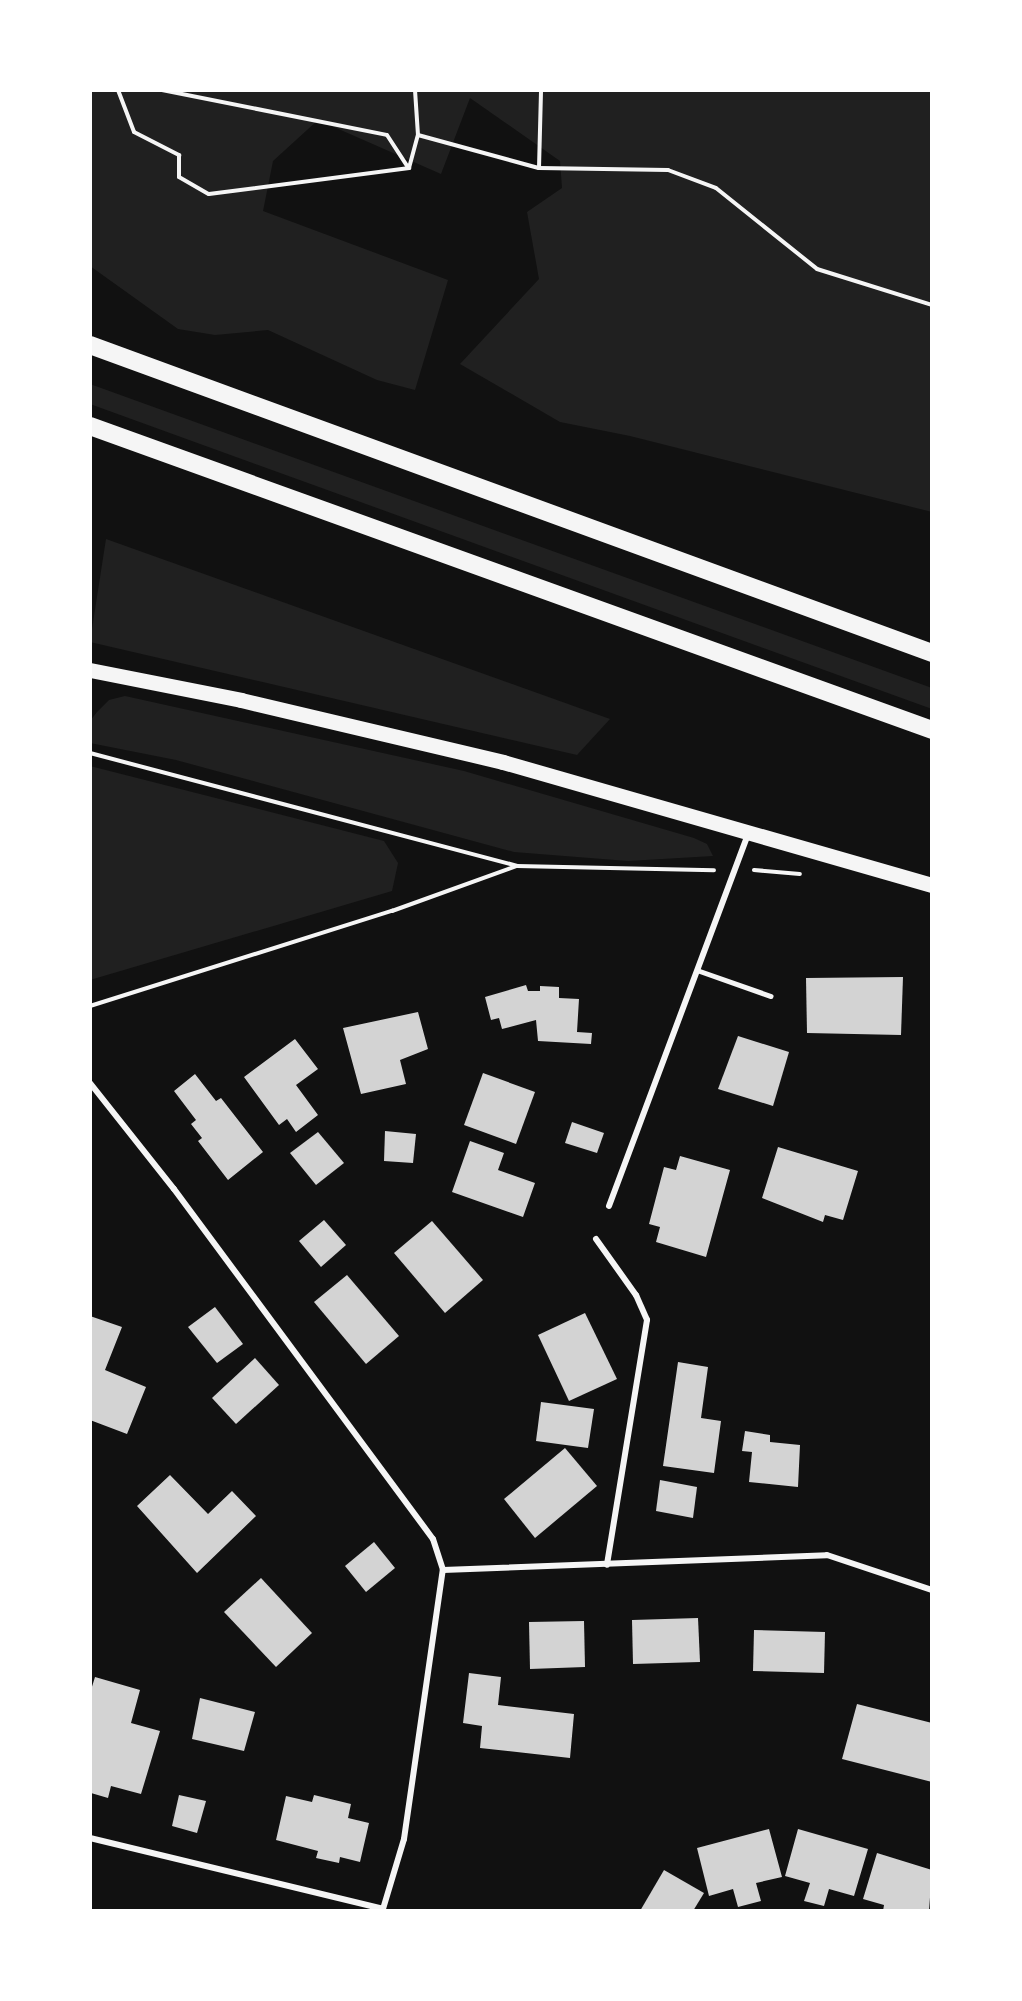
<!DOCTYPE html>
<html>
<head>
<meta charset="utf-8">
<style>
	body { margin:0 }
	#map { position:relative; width:1022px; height:2001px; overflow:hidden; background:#111; font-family:"PT Sans Narrow",sans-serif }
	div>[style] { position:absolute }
	.green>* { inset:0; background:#202020 }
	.building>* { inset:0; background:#d3d3d3 }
	.path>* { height:4px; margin:-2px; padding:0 2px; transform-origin:2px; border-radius:2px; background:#f5f5f5 }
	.service>* { height:4.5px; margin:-2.25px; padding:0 2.25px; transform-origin:2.25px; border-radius:2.25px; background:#f5f5f5 }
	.minor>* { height:6px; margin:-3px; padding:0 3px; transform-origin:3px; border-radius:3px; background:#f5f5f5 }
	.primary>* { height:15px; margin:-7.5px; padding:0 7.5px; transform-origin:7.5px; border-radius:7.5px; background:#f5f5f5 }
	.motorway>* { height:18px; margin:-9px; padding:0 9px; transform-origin:9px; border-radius:9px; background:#f5f5f5 }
	span { translate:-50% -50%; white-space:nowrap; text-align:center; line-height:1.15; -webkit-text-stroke:6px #fff; paint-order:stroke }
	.frame { position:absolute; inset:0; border:92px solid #fff; pointer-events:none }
</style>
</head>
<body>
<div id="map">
	<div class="green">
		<i style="clip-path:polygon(90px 90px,932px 90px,932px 512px,630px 436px,560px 422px,460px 364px,539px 279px,527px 212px,562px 188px,560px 161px,470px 98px,441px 174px,318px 120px,273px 161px,263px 211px,448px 280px,415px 390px,377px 380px,268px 330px,215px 335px,178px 329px,90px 266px)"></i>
		<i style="clip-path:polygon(90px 384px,932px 688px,932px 709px,90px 404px)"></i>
		<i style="clip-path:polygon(106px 539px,610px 719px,577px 755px,90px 642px)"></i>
		<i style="clip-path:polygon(125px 696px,464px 771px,694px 838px,707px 844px,713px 856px,628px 861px,514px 852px,176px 760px,90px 743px,90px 721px,97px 712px,109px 700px)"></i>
		<i style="clip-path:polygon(90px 766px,384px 841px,398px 863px,392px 891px,90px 980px)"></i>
	</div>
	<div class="building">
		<i style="clip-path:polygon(903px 977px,901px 1035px,807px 1033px,806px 978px)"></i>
		<i style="clip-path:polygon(526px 985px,528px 991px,540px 991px,540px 986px,559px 987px,559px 998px,579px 999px,577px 1032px,592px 1033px,591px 1044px,538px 1041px,536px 1020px,502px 1029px,499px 1018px,491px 1020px,485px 997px)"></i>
		<i style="clip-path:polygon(418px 1012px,428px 1049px,400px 1060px,406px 1084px,361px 1094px,343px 1028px)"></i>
		<i style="clip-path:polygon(738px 1036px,789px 1052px,773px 1106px,718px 1089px)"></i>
		<i style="clip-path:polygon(295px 1039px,318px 1069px,296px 1085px,318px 1115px,296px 1132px,287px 1119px,279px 1125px,244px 1077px)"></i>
		<i style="clip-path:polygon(483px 1073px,535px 1092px,516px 1144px,464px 1125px)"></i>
		<i style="clip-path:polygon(195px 1074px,216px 1101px,221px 1098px,263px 1152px,228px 1180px,198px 1141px,202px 1138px,191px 1124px,196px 1120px,174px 1091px)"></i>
		<i style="clip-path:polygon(572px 1122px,604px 1133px,597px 1153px,565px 1143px)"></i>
		<i style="clip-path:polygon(385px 1131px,416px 1134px,413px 1163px,384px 1161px)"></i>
		<i style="clip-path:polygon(318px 1132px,344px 1163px,316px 1185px,290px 1153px)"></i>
		<i style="clip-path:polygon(470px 1141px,504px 1153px,498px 1170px,535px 1183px,523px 1217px,452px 1192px)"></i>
		<i style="clip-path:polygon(778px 1147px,858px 1171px,843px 1220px,825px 1215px,823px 1222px,762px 1198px)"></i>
		<i style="clip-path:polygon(680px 1156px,730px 1170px,706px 1257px,656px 1242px,660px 1227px,649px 1224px,664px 1167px,676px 1170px)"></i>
		<i style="clip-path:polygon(324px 1220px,346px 1245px,321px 1267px,299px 1241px)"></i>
		<i style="clip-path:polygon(432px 1221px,483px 1280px,445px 1313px,394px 1253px)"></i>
		<i style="clip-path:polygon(347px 1275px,399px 1336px,366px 1364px,314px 1302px)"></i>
		<i style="clip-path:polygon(215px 1307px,243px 1344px,217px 1363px,188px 1327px)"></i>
		<i style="clip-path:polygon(585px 1313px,617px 1379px,569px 1401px,538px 1335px)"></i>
		<i style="clip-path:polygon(90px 1316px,122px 1327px,105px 1370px,146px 1387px,127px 1434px,90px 1420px)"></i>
		<i style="clip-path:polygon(255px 1358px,279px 1385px,236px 1424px,212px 1398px)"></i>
		<i style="clip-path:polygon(678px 1362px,708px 1367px,701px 1418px,721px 1421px,714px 1473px,663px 1466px)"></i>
		<i style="clip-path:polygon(541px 1402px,594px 1409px,588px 1448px,536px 1441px)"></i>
		<i style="clip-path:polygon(745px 1431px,770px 1435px,770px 1442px,800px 1445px,798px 1487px,749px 1482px,752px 1452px,742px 1451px)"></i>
		<i style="clip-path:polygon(565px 1448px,597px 1486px,535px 1538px,504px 1499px)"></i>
		<i style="clip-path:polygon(170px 1475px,208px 1514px,232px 1491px,256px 1516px,197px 1573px,137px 1506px)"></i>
		<i style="clip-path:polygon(660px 1480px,697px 1487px,693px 1518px,656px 1511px)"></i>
		<i style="clip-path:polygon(374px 1542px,395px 1568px,366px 1592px,345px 1566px)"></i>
		<i style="clip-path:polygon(261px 1578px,312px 1633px,276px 1667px,224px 1612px)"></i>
		<i style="clip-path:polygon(698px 1618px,700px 1662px,633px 1664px,632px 1620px)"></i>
		<i style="clip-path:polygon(584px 1621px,585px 1667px,530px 1669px,529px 1622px)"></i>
		<i style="clip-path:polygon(754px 1630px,825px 1632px,824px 1673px,753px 1671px)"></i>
		<i style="clip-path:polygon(469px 1673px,501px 1677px,498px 1705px,574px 1714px,570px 1758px,480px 1748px,482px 1726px,463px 1723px)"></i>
		<i style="clip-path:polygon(95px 1677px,140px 1690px,131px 1723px,160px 1731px,141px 1794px,111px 1786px,108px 1798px,91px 1793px,90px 1693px)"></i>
		<i style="clip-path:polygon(200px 1698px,255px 1712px,244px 1751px,192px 1739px)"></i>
		<i style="clip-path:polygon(857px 1704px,932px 1723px,932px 1782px,842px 1759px)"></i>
		<i style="clip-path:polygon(179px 1795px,206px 1801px,197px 1833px,172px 1826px)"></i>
		<i style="clip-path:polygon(314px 1795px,351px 1804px,348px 1818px,369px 1823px,360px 1862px,340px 1857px,339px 1863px,316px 1858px,318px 1851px,276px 1840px,286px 1796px,312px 1802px)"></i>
		<i style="clip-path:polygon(769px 1829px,782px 1877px,756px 1883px,761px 1901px,738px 1907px,733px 1889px,709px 1896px,697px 1848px)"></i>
		<i style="clip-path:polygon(798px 1829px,868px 1849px,854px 1896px,829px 1889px,824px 1906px,804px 1901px,810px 1883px,785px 1876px)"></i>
		<i style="clip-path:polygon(877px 1853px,932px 1870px,929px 1911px,883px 1911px,884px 1905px,863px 1899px)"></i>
		<i style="clip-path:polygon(664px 1870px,704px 1893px,693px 1911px,640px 1911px)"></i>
	</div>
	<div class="path">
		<i style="left:118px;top:90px;width:45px;rotate:69.1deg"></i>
		<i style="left:134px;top:132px;width:51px;rotate:27.1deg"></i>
		<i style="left:179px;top:155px;width:22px;rotate:90deg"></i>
		<i style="left:179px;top:177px;width:34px;rotate:30deg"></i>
		<i style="left:209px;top:194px;width:202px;rotate:-7.4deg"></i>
		<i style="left:409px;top:168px;width:34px;rotate:-75deg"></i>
		<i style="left:162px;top:90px;width:229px;rotate:11.3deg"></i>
		<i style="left:387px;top:135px;width:38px;rotate:57deg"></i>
		<i style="left:415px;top:90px;width:45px;rotate:86.2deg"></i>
		<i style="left:418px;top:135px;width:125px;rotate:15.3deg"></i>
		<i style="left:539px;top:168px;width:129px;rotate:0.9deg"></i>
		<i style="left:668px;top:170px;width:51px;rotate:20.6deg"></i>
		<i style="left:716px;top:188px;width:129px;rotate:38.7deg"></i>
		<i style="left:817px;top:269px;width:121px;rotate:17.4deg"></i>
		<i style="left:539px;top:168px;width:78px;rotate:-88.5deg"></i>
		<i style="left:90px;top:753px;width:442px;rotate:14.8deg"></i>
		<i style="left:517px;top:866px;width:197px;rotate:1.2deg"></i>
		<i style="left:754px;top:870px;width:46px;rotate:5deg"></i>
		<i style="left:90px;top:1006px;width:317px;rotate:-17.5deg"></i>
		<i style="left:392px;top:911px;width:132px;rotate:-19.9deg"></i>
	</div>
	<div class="service">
		<i style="left:697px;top:970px;width:78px;rotate:19.4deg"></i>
	</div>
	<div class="minor">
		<i style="left:90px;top:1083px;width:135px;rotate:51.6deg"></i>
		<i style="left:174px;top:1189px;width:435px;rotate:53.5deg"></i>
		<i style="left:433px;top:1539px;width:33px;rotate:72deg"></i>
		<i style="left:443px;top:1570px;width:384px;rotate:-2.2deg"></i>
		<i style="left:827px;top:1555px;width:111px;rotate:18.4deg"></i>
		<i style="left:609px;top:1206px;width:397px;rotate:-69.5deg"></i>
		<i style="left:596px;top:1239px;width:69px;rotate:54.5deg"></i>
		<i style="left:636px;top:1295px;width:27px;rotate:66deg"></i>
		<i style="left:647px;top:1320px;width:248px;rotate:99.3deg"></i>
		<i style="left:90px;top:1838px;width:301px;rotate:13.6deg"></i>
		<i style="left:383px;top:1909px;width:73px;rotate:-73.3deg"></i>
		<i style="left:404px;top:1839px;width:272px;rotate:-81.8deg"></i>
	</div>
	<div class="primary">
		<i style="left:90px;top:670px;width:154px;rotate:11.2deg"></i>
		<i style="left:241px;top:700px;width:269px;rotate:13.3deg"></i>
		<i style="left:503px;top:762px;width:446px;rotate:16deg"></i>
	</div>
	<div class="motorway">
		<i style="left:90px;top:345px;width:897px;rotate:20.09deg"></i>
		<i style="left:90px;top:426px;width:895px;rotate:19.85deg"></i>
	</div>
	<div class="frame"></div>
</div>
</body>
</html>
